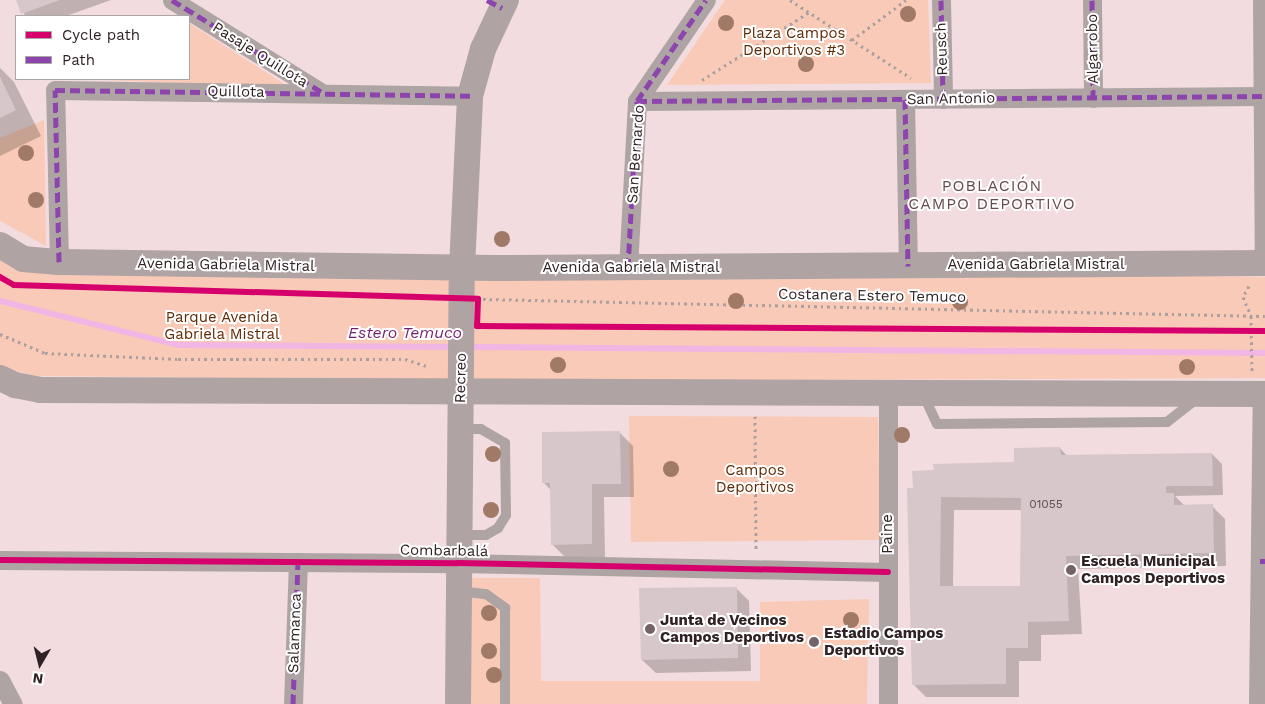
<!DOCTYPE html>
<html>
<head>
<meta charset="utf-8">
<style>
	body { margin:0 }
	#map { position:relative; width:1265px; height:704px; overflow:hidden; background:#f2dcdf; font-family:"Work Sans",sans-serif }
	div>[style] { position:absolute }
	.green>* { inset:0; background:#f9cab7 }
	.shadow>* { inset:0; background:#0003 }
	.stream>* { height:6px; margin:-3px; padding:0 3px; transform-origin:3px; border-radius:3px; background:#f1b6e4 }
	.building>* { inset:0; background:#d7c6ca }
	.path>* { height:3px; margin-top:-1.5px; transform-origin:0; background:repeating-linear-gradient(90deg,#aba0a0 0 2.5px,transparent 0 6.5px) }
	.lane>* { height:10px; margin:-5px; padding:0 5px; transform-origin:5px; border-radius:5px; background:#aea4a4 }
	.street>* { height:19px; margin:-9.5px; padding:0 9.5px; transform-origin:9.5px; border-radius:9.5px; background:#aea4a4 }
	.secondary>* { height:26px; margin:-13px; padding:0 13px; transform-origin:13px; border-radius:13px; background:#afa3a4 }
	.quiet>* { height:5px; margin-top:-2.5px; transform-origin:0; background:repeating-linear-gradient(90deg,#8e44ad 0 10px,transparent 0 15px) }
	.cycleway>* { height:6px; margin:-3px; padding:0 3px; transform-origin:3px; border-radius:3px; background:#d6006c }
	.trees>* { width:16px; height:16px; margin:-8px; border-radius:50%; background:#a17a67 }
	.dots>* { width:14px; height:14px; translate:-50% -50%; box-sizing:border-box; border:2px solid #fff; border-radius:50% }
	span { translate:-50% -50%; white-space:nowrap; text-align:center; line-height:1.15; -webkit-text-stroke:4px #fff; paint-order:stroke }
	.number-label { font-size:12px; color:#5c4d4f }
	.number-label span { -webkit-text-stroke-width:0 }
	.park-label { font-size:15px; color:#5f2a04 }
	.street-label { font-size:15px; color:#302224 }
	.poi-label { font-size:15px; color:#302224; font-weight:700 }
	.left { translate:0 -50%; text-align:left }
	.neighbourhood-label { font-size:16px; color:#6a4a4e; letter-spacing:1px }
	.water-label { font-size:16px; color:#731f6d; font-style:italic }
	.legend { position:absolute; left:15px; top:15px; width:175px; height:65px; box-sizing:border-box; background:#fff; border:1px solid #aca7a7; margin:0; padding:6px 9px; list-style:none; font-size:15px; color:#302224 }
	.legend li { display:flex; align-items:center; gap:10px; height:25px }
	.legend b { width:25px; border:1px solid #aca7a7 }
	.north { position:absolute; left:15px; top:639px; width:50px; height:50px; -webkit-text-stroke:4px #fff; paint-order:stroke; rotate:188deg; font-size:14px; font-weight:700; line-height:20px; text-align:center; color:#302224 }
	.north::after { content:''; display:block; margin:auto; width:18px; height:22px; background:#302224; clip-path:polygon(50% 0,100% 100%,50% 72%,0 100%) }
</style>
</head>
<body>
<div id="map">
	<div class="green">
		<i style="clip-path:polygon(725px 0,928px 0,931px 83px,667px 85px)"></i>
		<i style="clip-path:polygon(189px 23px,289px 87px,75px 79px,189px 79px)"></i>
		<i style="clip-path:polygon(44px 120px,46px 246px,0 221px,0 138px)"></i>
		<i style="clip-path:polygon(0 260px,1265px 277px,1265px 378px,504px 381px,36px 376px,0 367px)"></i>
		<i style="clip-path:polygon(629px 416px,878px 417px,880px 540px,631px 542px)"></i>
		<i style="clip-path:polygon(469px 578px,540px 578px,541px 681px,760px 681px,760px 602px,869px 599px,867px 704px,469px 704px)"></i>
	</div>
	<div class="shadow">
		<i style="clip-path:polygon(18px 0,111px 0,66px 16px,25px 16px)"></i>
		<i style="clip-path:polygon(0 68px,14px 82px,41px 136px,0 156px)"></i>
		<i style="clip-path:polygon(619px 432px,633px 446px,634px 497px,604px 497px,605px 557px,566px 558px,552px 544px,552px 491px,544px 483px)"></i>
		<i style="clip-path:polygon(evenodd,1060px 448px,1068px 457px,1212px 454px,1222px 464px,1223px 495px,1175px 496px,1185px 506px,1212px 506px,1225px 519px,1226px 566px,1078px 569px,1082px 634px,1041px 635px,1041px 661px,1019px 661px,1019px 697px,926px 697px,913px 684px,908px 489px,1015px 464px,1060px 448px,954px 510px,1022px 510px,1021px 587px,953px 587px,954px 510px)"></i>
		<i style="clip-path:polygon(736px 588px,749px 601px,751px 671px,656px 673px,642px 660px)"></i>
	</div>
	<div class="stream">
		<i style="left:0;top:301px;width:183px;rotate:13.9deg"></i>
		<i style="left:178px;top:345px;width:278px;rotate:0.4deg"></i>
		<i style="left:468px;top:347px;width:797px;rotate:0.43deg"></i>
	</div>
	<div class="building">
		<i style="clip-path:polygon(16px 0,60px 0,21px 14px)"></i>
		<i style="clip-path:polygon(0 77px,16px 110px,0 118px)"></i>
		<i style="clip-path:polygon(620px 431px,621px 484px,592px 484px,592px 544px,551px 545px,550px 483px,542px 483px,542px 432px)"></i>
		<i style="clip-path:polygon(evenodd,1060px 447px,1061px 455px,1212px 453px,1213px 486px,1166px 486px,1166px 493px,1174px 493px,1174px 505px,1213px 504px,1214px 553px,1066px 556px,1069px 621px,1028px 622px,1028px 648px,1006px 648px,1006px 684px,912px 685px,907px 488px,913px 488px,912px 471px,934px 470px,933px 464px,1014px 462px,1014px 448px,1060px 447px,941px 497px,1021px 498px,1020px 586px,940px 586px,941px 497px)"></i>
		<i style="clip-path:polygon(737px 587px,738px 658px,641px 660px,639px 588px)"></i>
	</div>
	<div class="path">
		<i style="left:790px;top:0;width:144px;rotate:32.8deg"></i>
		<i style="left:852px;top:40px;width:67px;rotate:-36.5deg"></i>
		<i style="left:702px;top:80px;width:127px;rotate:-32.4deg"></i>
		<i style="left:1249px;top:286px;width:13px;rotate:119deg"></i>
		<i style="left:1243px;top:297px;width:21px;rotate:67deg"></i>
		<i style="left:1251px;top:316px;width:55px;rotate:89deg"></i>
		<i style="left:483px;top:299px;width:782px;rotate:1.25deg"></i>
		<i style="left:0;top:334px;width:49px;rotate:22.9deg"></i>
		<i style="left:45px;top:353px;width:133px;rotate:2.6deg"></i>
		<i style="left:178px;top:359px;width:227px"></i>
		<i style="left:405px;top:359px;width:22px;rotate:18deg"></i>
		<i style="left:755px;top:416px;width:134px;rotate:89.6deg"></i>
	</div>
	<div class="lane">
		<i style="left:923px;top:394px;width:33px;rotate:65deg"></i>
		<i style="left:937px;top:424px;width:230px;rotate:-0.5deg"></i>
		<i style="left:1167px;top:422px;width:37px;rotate:-38deg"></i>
		<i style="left:459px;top:535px;width:27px"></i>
		<i style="left:486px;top:535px;width:14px;rotate:-30deg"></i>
		<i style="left:498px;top:528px;width:15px;rotate:-58deg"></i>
		<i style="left:506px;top:515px;width:72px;rotate:-90.8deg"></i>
		<i style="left:505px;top:443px;width:28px;rotate:-150deg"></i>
		<i style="left:481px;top:429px;width:19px;rotate:180deg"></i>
		<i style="left:460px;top:591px;width:26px;rotate:7deg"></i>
		<i style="left:486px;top:594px;width:24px;rotate:36deg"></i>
		<i style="left:505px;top:608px;width:96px;rotate:90deg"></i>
	</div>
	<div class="street">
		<i style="left:172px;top:0;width:176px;rotate:31.8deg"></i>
		<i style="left:941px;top:0;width:99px;rotate:88.8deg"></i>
		<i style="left:1092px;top:0;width:98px;rotate:89.4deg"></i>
		<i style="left:1262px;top:0;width:263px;rotate:89.6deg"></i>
		<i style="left:905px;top:99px;width:167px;rotate:89deg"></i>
		<i style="left:637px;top:101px;width:628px;rotate:-0.46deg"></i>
		<i style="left:59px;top:262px;width:172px;rotate:-91.3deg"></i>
		<i style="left:55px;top:90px;width:415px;rotate:0.8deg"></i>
		<i style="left:628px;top:268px;width:167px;rotate:-86.9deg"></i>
		<i style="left:637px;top:101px;width:122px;rotate:-55.7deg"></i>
		<i style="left:888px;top:393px;width:311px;rotate:90deg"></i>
		<i style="left:0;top:560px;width:458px;rotate:0.4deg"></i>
		<i style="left:458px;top:563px;width:430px;rotate:1.2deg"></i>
		<i style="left:0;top:680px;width:27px;rotate:62deg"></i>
		<i style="left:293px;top:704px;width:142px;rotate:-88deg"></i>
		<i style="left:1258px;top:704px;width:310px;rotate:-89.3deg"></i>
	</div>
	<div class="secondary">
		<i style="left:0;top:245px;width:27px;rotate:31deg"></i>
		<i style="left:23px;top:259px;width:36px;rotate:5deg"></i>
		<i style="left:59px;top:262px;width:436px;rotate:0.8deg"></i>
		<i style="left:495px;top:268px;width:770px;rotate:-0.37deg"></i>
		<i style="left:0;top:378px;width:17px;rotate:25deg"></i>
		<i style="left:15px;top:385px;width:25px;rotate:11deg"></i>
		<i style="left:40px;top:390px;width:1225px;rotate:0.19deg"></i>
		<i style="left:458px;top:704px;width:436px;rotate:-89.5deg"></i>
		<i style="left:462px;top:268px;width:172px;rotate:-87.3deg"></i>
		<i style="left:470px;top:96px;width:49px;rotate:-74.5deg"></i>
		<i style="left:483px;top:49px;width:54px;rotate:-64.9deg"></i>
	</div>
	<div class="quiet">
		<i style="left:172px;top:0;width:177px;rotate:31.6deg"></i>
		<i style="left:487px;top:0;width:17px;rotate:28deg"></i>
		<i style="left:941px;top:0;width:99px;rotate:88.8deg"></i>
		<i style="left:1092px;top:0;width:98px;rotate:89.4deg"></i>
		<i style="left:905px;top:99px;width:167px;rotate:89deg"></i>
		<i style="left:637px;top:101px;width:628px;rotate:-0.46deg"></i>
		<i style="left:59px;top:262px;width:172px;rotate:-91.3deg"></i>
		<i style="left:55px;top:90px;width:415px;rotate:0.8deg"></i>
		<i style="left:628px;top:268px;width:167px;rotate:-86.9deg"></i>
		<i style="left:637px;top:101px;width:122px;rotate:-55.7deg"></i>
		<i style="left:1260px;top:561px;width:5px"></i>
		<i style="left:293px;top:704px;width:142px;rotate:-88deg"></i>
	</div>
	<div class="cycleway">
		<i style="left:0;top:277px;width:16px;rotate:30deg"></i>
		<i style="left:14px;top:285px;width:464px;rotate:1.7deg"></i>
		<i style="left:478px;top:299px;width:27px;rotate:92deg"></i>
		<i style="left:477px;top:326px;width:788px;rotate:0.36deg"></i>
		<i style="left:0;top:560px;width:458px;rotate:0.4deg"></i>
		<i style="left:458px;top:563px;width:430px;rotate:1.2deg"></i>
	</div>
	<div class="trees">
		<i style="left:908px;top:14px"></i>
		<i style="left:726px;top:23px"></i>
		<i style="left:806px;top:64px"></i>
		<i style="left:26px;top:153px"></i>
		<i style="left:36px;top:200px"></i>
		<i style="left:502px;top:239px"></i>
		<i style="left:736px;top:301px"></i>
		<i style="left:960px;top:302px"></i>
		<i style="left:558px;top:365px"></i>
		<i style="left:1187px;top:367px"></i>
		<i style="left:902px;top:435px"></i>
		<i style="left:493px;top:454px"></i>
		<i style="left:671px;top:469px"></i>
		<i style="left:491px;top:510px"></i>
		<i style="left:489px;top:613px"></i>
		<i style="left:851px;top:620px"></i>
		<i style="left:489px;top:651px"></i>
		<i style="left:494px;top:675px"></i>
	</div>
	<div class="dots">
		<i style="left:1071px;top:570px;background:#746365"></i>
		<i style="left:650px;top:629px;background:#746365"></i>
		<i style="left:814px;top:642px;background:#746365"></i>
	</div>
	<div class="number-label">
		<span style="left:1046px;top:505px">01055</span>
	</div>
	<div class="park-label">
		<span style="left:794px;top:42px">Plaza Campos<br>Deportivos #3</span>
		<span style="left:222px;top:326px">Parque Avenida<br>Gabriela Mistral</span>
		<span style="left:755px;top:479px">Campos<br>Deportivos</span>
	</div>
	<div class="street-label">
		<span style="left:942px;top:49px;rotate:-92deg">Reusch</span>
		<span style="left:1093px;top:49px;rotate:-91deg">Algarrobo</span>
		<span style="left:260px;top:55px;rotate:32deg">Pasaje Quillota</span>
		<span style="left:236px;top:92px;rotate:1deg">Quillota</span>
		<span style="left:951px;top:99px;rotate:-1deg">San Antonio</span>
		<span style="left:636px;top:154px;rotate:-86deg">San Bernardo</span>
		<span style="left:226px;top:265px;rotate:1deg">Avenida Gabriela Mistral</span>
		<span style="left:1036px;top:265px">Avenida Gabriela Mistral</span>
		<span style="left:631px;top:268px">Avenida Gabriela Mistral</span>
		<span style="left:872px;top:296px;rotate:1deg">Costanera Estero Temuco</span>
		<span style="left:461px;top:378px;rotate:-89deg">Recreo</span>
		<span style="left:888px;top:534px;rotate:-90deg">Paine</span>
		<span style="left:444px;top:551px;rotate:1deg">Combarbalá</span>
		<span style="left:295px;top:633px;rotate:-88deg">Salamanca</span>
	</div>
	<div class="poi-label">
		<span class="left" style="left:1081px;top:570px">Escuela Municipal<br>Campos Deportivos</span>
		<span class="left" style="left:660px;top:629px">Junta de Vecinos<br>Campos Deportivos</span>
		<span class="left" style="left:824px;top:642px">Estadio Campos<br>Deportivos</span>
	</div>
	<div class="neighbourhood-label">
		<span style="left:992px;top:195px">POBLACIÓN<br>CAMPO DEPORTIVO</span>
	</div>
	<div class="water-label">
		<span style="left:405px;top:333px">Estero Temuco</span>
	</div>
	<ul class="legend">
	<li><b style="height:6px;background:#d6006c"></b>Cycle path</li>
	<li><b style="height:6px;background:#8e44ad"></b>Path</li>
	</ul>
	<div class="north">N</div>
</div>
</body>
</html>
